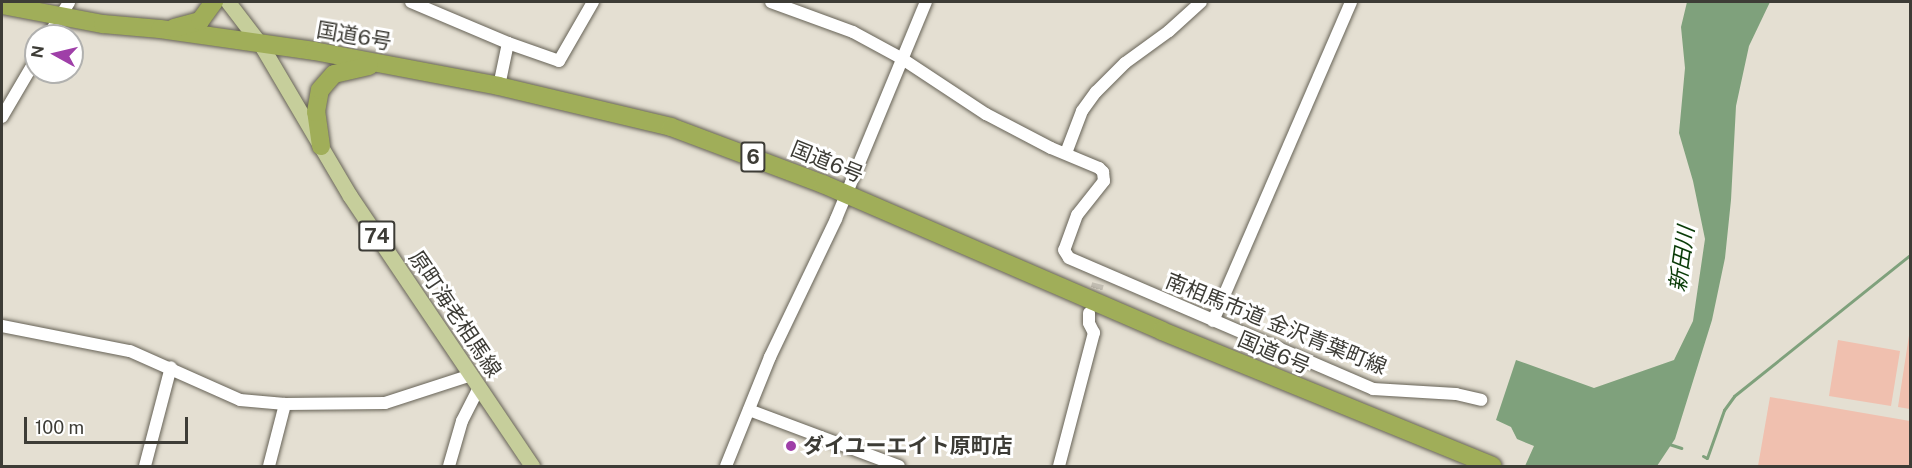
<!DOCTYPE html>
<html>
<head>
<meta charset="utf-8">
<style>
	body { margin:0 }
	#map { position:relative; width:1912px; height:468px; overflow:hidden; background:#e4dfd2; font-family:"Public Sans","Noto Sans JP",sans-serif }
	div>[style] { position:absolute }
	.green>* { inset:0; background:#f0c0af }
	.water>* { inset:0; background:#7fa17c }
	.stream>* { height:3px; margin:-1.5px; padding:0 1.5px; transform-origin:1.5px; border-radius:1.5px; background:#7fa17c }
	.minor-tunnel>* { height:12px; margin-top:-6px; transform-origin:0; background:repeating-linear-gradient(90deg,#c3beb3 0 12px,transparent 0 18px) }
	.roads { filter:drop-shadow(0 0 2px #666256) drop-shadow(0 0 2px #666256) }
	.minor>* { height:12px; margin:-6px; padding:0 6px; transform-origin:6px; border-radius:6px; background:#fff }
	.major>* { height:15px; margin:-7.5px; padding:0 7.5px; transform-origin:7.5px; border-radius:7.5px; background:#c6ce9b }
	.highway>* { height:18px; margin:-9px; padding:0 9px; transform-origin:9px; border-radius:9px; background:#a0ae59 }
	.dots>* { width:16px; height:16px; translate:-50% -50%; box-sizing:border-box; border:3px solid #fff; border-radius:50% }
	span { translate:-50% -50%; white-space:nowrap; text-align:center; line-height:1.15; -webkit-text-stroke:6px #fff; paint-order:stroke }
	.shield-label span { padding:2px 4px; background:#fff; border:2px solid; border-radius:4px; -webkit-text-stroke-width:0 }
	.shield-label { font-size:20px; color:#3d3c36; font-weight:700 }
	.street-label { font-size:21px; color:#3d3c36 }
	.poi-label { font-size:21px; color:#3d3c36; font-weight:700 }
	.left { translate:0 -50%; text-align:left }
	.water-label { font-size:22px; color:#093b07; font-style:italic }
	.frame { position:absolute; inset:0; border:3px solid #3d3c36; pointer-events:none }
	.north { position:absolute; left:24px; top:24px; width:60px; height:60px; box-sizing:border-box; background:#fff; border:2px solid #b1b1af; border-radius:50%; rotate:278deg; font-size:16px; font-weight:700; line-height:24px; text-align:center; color:#3d3c36 }
	.north::after { content:''; display:block; margin:auto; width:21px; height:27px; background:#9f3fa8; clip-path:polygon(50% 0,100% 100%,50% 72%,0 100%) }
	.scale { position:absolute; left:24px; top:417px; width:164px; height:27px; box-sizing:border-box; border:3px solid #3d3c36; border-top:0; padding-left:8px; font-size:18px; line-height:21px; white-space:nowrap; color:#3d3c36; -webkit-text-stroke:4px #fff; paint-order:stroke }
</style>
</head>
<body>
<div id="map">
	<div class="green">
		<i style="clip-path:polygon(1910px 329px,1910px 409px,1898px 407px)"></i>
		<i style="clip-path:polygon(1838px 340px,1900px 351px,1891px 406px,1829px 396px)"></i>
		<i style="clip-path:polygon(1770px 397px,1910px 421px,1910px 466px,1758px 466px)"></i>
	</div>
	<div class="water">
		<i style="clip-path:polygon(1687px 2px,1770px 2px,1749px 46px,1736px 106px,1731px 200px,1725px 258px,1712px 320px,1675px 439px,1657px 466px,1525px 466px,1534px 446px,1517px 439px,1511px 427px,1496px 420px,1516px 360px,1594px 388px,1674px 360px,1693px 321px,1705px 239px,1693px 181px,1679px 133px,1685px 68px,1681px 27px)"></i>
	</div>
	<div class="stream">
		<i style="left:1669px;top:444px;width:13px;rotate:18deg"></i>
		<i style="left:1703px;top:456px;width:4px;rotate:27deg"></i>
		<i style="left:1707px;top:458px;width:51px;rotate:-70.5deg"></i>
		<i style="left:1724px;top:410px;width:17px;rotate:-54deg"></i>
		<i style="left:1734px;top:396px;width:226px;rotate:-38.7deg"></i>
	</div>
	<div class="minor-tunnel">
		<i style="left:1092px;top:306px;width:23px;rotate:-75deg"></i>
	</div>
	<div class="roads">
		<div class="minor">
			<i style="left:411px;top:2px;width:105px;rotate:22.9deg"></i>
			<i style="left:508px;top:43px;width:54px;rotate:19.4deg"></i>
			<i style="left:559px;top:61px;width:68px;rotate:-60deg"></i>
			<i style="left:771px;top:2px;width:87px;rotate:20.1deg"></i>
			<i style="left:853px;top:32px;width:55px;rotate:28.4deg"></i>
			<i style="left:901px;top:58px;width:102px;rotate:33.4deg"></i>
			<i style="left:986px;top:114px;width:73px;rotate:27.6deg"></i>
			<i style="left:1051px;top:148px;width:52px;rotate:22.6deg"></i>
			<i style="left:1099px;top:168px;width:6px;rotate:45deg"></i>
			<i style="left:1103px;top:172px;width:9px;rotate:84deg"></i>
			<i style="left:1104px;top:181px;width:43px;rotate:128.5deg"></i>
			<i style="left:1077px;top:215px;width:37px;rotate:110deg"></i>
			<i style="left:1064px;top:250px;width:9px;rotate:58deg"></i>
			<i style="left:1069px;top:258px;width:331px;rotate:23.3deg"></i>
			<i style="left:1373px;top:389px;width:83px;rotate:3.4deg"></i>
			<i style="left:1456px;top:394px;width:26px;rotate:13deg"></i>
			<i style="left:48px;top:36px;width:40px;rotate:-58deg"></i>
			<i style="left:499px;top:86px;width:44px;rotate:-78.2deg"></i>
			<i style="left:2px;top:117px;width:67px;rotate:-59.6deg"></i>
			<i style="left:1066px;top:153px;width:45px;rotate:-69.1deg"></i>
			<i style="left:1082px;top:111px;width:24px;rotate:-54deg"></i>
			<i style="left:1096px;top:92px;width:41px;rotate:-45deg"></i>
			<i style="left:1125px;top:63px;width:54px;rotate:-36deg"></i>
			<i style="left:1169px;top:31px;width:43px;rotate:-42.2deg"></i>
			<i style="left:1213px;top:321px;width:348px;rotate:-66.6deg"></i>
			<i style="left:2px;top:326px;width:130px;rotate:11.1deg"></i>
			<i style="left:130px;top:351px;width:120px;rotate:24deg"></i>
			<i style="left:240px;top:400px;width:45px;rotate:5.1deg"></i>
			<i style="left:285px;top:404px;width:100px;rotate:-0.6deg"></i>
			<i style="left:385px;top:403px;width:90px;rotate:-18deg"></i>
			<i style="left:749px;top:410px;width:160px;rotate:20.5deg"></i>
			<i style="left:145px;top:466px;width:102px;rotate:-75.3deg"></i>
			<i style="left:269px;top:466px;width:64px;rotate:-75.5deg"></i>
			<i style="left:449px;top:466px;width:47px;rotate:-73.9deg"></i>
			<i style="left:462px;top:421px;width:37px;rotate:-63deg"></i>
			<i style="left:726px;top:466px;width:118px;rotate:-68deg"></i>
			<i style="left:770px;top:357px;width:153px;rotate:-64.4deg"></i>
			<i style="left:836px;top:219px;width:235px;rotate:-67.5deg"></i>
			<i style="left:1059px;top:466px;width:138px;rotate:-75.3deg"></i>
			<i style="left:1094px;top:333px;width:11px;rotate:-117deg"></i>
			<i style="left:1089px;top:323px;width:10px;rotate:-90deg"></i>
		</div>
		<div class="major">
			<i style="left:228px;top:2px;width:54px;rotate:52.5deg"></i>
			<i style="left:261px;top:45px;width:175px;rotate:59.5deg"></i>
			<i style="left:350px;top:196px;width:326px;rotate:56deg"></i>
		</div>
		<div class="highway">
			<i style="left:2px;top:5px;width:103px;rotate:10.7deg"></i>
			<i style="left:103px;top:24px;width:57px;rotate:5deg"></i>
			<i style="left:160px;top:29px;width:156px;rotate:8.1deg"></i>
			<i style="left:314px;top:51px;width:188px;rotate:10.7deg"></i>
			<i style="left:499px;top:86px;width:177px;rotate:13.4deg"></i>
			<i style="left:671px;top:127px;width:162px;rotate:20.6deg"></i>
			<i style="left:823px;top:184px;width:369px;rotate:23.4deg"></i>
			<i style="left:1162px;top:331px;width:357px;rotate:22.2deg"></i>
			<i style="left:174px;top:28px;width:27px;rotate:-15deg"></i>
			<i style="left:200px;top:21px;width:24px;rotate:-54deg"></i>
			<i style="left:321px;top:146px;width:34px;rotate:-98deg"></i>
			<i style="left:316px;top:112px;width:22px;rotate:-80deg"></i>
			<i style="left:320px;top:90px;width:21px;rotate:-49deg"></i>
			<i style="left:334px;top:74px;width:36px;rotate:-13deg"></i>
		</div>
	</div>
	<div class="dots">
		<i style="left:791px;top:446px;background:#9f3fa8"></i>
	</div>
	<div class="shield-label">
		<span style="left:753px;top:157px">6</span>
		<span style="left:377px;top:236px">74</span>
	</div>
	<div class="street-label">
		<span style="left:354px;top:36px;rotate:10deg">国道6号</span>
		<span style="left:827px;top:162px;rotate:22deg">国道6号</span>
		<span style="left:455px;top:314px;rotate:56deg">原町海老相馬線</span>
		<span style="left:1276px;top:324px;rotate:22deg">南相馬市道 金沢青葉町線</span>
		<span style="left:1274px;top:353px;rotate:23deg">国道6号</span>
	</div>
	<div class="poi-label">
		<span class="left" style="left:803px;top:446px">ダイユーエイト原町店</span>
	</div>
	<div class="water-label">
		<span style="left:1682px;top:259px;rotate:-82deg">新田川</span>
	</div>
	<div class="frame"></div>
	<div class="north">N</div>
	<div class="scale">100 m</div>
</div>
</body>
</html>
